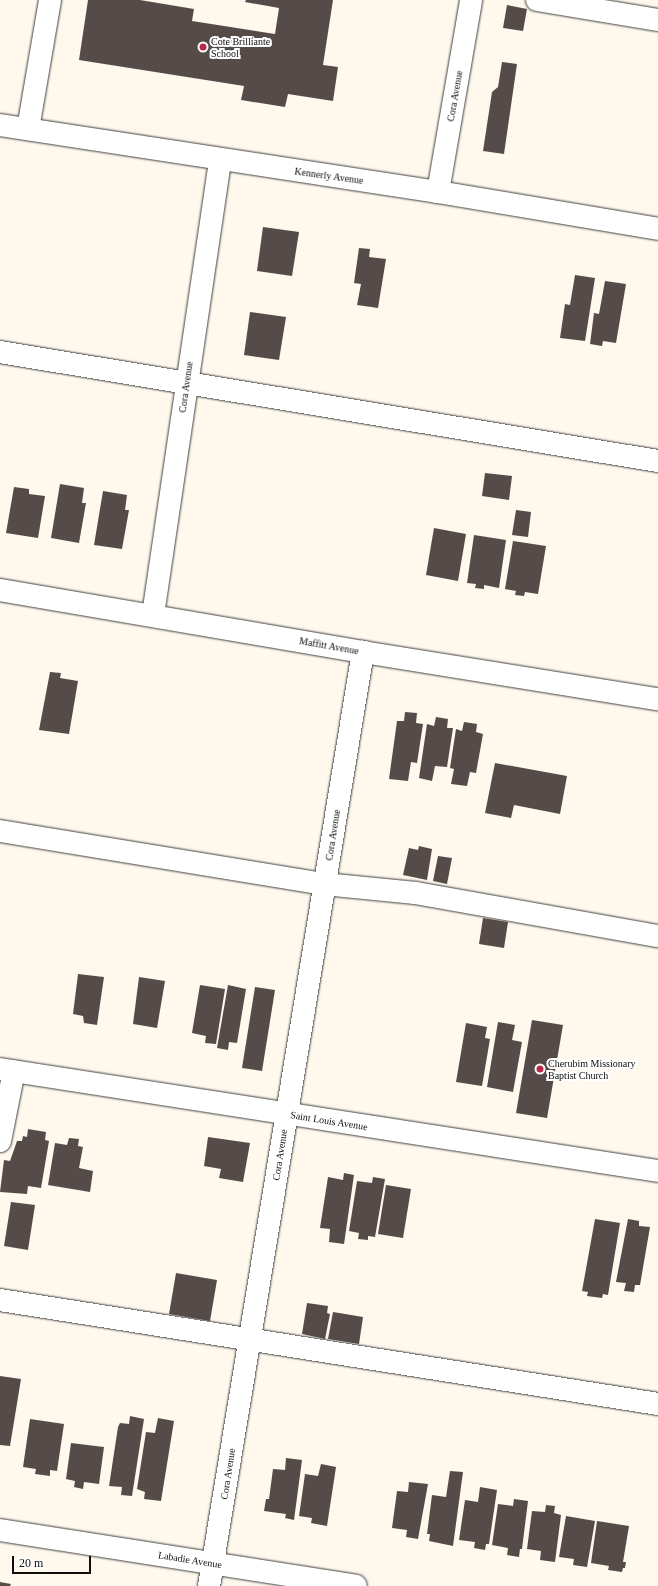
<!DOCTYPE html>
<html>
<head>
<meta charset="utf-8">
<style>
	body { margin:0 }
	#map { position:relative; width:658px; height:1586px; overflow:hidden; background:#fef8ed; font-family:"Times New Roman",serif }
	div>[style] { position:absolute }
	.building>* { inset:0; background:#554c4a }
	.roads { filter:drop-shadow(0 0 1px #404040) drop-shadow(0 0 1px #404040) }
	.minor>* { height:22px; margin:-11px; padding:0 11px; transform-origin:11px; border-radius:11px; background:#fff }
	.dots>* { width:11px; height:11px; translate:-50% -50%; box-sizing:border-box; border:2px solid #fff; border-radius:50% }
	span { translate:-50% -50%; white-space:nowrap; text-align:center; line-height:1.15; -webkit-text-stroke:4px #fff; paint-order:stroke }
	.poi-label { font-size:10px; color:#0d0d0d }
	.left { translate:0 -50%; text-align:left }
	.street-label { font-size:10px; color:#0d0d0d }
	.scale { position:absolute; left:12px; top:1556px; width:79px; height:18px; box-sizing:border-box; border:2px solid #0d0d0d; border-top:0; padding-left:5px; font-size:12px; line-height:14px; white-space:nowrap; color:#0d0d0d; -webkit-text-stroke:3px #fff; paint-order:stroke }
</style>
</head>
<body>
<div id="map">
	<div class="building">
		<i style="clip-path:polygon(88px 0,140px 0,194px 9px,192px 21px,275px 34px,279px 8px,245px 2px,246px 0,333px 0,323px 65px,338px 67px,333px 101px,288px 94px,285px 107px,241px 100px,244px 86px,79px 60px)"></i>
		<i style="clip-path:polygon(507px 5px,527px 9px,523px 31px,503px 28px)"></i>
		<i style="clip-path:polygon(502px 62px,517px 64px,504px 154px,483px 151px,492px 92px,498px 87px)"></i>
		<i style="clip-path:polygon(263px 227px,299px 232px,292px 276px,257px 271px)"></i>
		<i style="clip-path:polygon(359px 248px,370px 249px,369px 257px,386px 259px,378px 308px,357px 305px,361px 284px,354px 283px)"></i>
		<i style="clip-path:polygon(575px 275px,595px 278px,585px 341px,560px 338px,565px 304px,570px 305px)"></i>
		<i style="clip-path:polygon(605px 281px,626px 284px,616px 343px,603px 341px,602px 346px,590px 344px,594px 313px,599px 314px)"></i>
		<i style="clip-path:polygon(250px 312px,286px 317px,279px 360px,244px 355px)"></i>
		<i style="clip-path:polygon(485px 473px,512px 476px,509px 500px,482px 496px)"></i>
		<i style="clip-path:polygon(60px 484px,84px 488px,82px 503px,86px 503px,79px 543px,51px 538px)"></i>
		<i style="clip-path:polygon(14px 487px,29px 489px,29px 494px,45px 496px,38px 538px,6px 533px)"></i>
		<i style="clip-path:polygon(103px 491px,127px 495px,125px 510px,129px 510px,122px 549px,94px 545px)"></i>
		<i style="clip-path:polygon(516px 510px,531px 512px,528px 537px,512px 535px)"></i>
		<i style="clip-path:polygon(434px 528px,466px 534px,458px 581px,426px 575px)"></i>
		<i style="clip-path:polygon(474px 535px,506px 540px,499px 588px,484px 585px,484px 589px,475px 588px,476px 584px,467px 583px)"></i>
		<i style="clip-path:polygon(513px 541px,546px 546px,538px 594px,525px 592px,524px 596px,515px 595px,516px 591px,505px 589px)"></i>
		<i style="clip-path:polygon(50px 672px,61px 673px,60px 678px,78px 681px,69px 734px,39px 730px)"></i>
		<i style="clip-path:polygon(405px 712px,417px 713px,416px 723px,423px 724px,417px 763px,411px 762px,408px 781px,389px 779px,397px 721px,404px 721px)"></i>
		<i style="clip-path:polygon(436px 717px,448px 719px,447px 728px,453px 728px,447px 767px,435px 766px,432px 781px,419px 778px,427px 724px,434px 726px)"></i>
		<i style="clip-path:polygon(464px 722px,477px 724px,476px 732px,483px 734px,476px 773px,470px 772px,467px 786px,451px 784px,454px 769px,450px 768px,456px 729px,462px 731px)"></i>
		<i style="clip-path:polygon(495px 763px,567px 776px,560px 814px,514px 805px,511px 818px,485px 813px)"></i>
		<i style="clip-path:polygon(419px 846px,432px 849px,427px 880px,403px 875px,409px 848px,418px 850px)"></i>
		<i style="clip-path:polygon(438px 856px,452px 858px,447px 884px,433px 881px)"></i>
		<i style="clip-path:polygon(483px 918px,508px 922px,504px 948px,479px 944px)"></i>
		<i style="clip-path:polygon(78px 974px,104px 977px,97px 1025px,84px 1023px,83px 1016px,73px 1014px)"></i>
		<i style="clip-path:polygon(139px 977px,165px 981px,157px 1028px,133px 1024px)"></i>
		<i style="clip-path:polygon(200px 985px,225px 989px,216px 1044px,205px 1043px,206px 1036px,192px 1033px)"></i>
		<i style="clip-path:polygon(228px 985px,246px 989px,237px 1043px,229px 1042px,228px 1050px,217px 1048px)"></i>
		<i style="clip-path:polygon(255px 987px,275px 990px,262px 1071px,242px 1068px)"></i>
		<i style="clip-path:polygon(532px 1020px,563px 1025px,547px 1118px,516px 1113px)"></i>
		<i style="clip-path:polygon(498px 1022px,515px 1025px,512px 1040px,522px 1042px,513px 1092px,487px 1087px)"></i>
		<i style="clip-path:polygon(466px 1023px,487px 1027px,485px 1038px,490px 1039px,482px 1086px,456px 1082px)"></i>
		<i style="clip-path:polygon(28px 1129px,46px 1132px,45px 1140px,49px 1141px,41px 1188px,28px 1186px,27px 1194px,0 1192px,4px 1160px,10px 1161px,17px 1141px,22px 1141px,23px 1136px,27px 1137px)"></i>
		<i style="clip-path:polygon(208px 1137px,250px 1143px,243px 1182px,219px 1178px,221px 1169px,204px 1166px)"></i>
		<i style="clip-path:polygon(69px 1138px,79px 1139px,78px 1146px,83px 1147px,79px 1168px,93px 1171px,90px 1192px,48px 1185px,55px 1143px,67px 1145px)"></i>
		<i style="clip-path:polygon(344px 1173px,354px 1175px,344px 1244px,329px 1242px,330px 1229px,320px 1228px,328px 1177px,343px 1180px)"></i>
		<i style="clip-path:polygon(373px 1177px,385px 1179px,375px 1237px,368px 1236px,368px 1240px,358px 1239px,359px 1233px,349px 1231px,357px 1181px,372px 1183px)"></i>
		<i style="clip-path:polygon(386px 1185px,411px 1189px,403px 1238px,378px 1234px)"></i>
		<i style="clip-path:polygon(11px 1202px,35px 1205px,28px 1250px,4px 1246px)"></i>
		<i style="clip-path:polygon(595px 1219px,620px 1223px,608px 1295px,603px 1294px,602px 1298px,587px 1296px,588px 1292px,582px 1291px)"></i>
		<i style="clip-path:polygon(628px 1219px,639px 1221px,639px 1226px,650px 1227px,640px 1285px,635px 1285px,634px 1292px,624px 1291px,626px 1283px,616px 1282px)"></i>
		<i style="clip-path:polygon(176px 1273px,217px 1280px,210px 1321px,169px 1314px)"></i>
		<i style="clip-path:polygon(307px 1303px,328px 1306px,327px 1313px,330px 1314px,325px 1339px,302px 1334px)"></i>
		<i style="clip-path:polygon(333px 1312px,363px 1317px,359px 1344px,328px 1339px)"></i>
		<i style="clip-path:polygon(0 1376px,21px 1379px,10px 1446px,0 1445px)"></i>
		<i style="clip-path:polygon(130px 1416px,144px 1419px,132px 1496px,121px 1495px,122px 1487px,109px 1486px,118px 1427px,120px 1423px,129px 1424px)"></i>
		<i style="clip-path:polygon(158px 1418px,174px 1421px,161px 1501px,144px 1499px,145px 1492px,137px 1489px,146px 1432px,155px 1433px)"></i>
		<i style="clip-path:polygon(30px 1419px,64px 1424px,57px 1471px,50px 1470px,50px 1476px,35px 1474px,36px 1469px,23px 1467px)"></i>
		<i style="clip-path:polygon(71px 1443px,104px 1447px,99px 1484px,84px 1482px,83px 1489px,74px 1487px,75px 1481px,66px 1479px)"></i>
		<i style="clip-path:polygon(286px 1458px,302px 1460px,294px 1520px,285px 1518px,286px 1514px,264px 1511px,266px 1499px,269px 1499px,273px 1469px,285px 1470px)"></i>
		<i style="clip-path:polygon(321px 1464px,336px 1467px,327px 1526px,311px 1523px,312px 1518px,299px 1516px,305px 1474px,318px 1476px)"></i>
		<i style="clip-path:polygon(450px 1471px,463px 1472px,453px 1546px,429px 1541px,430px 1534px,427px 1534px,432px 1495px,446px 1497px)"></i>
		<i style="clip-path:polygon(409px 1482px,428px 1484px,418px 1539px,406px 1537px,407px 1530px,392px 1528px,397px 1491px,408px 1492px)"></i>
		<i style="clip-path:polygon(480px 1487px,497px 1490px,489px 1544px,486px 1544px,485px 1550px,474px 1548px,475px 1542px,459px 1540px,465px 1500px,478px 1502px)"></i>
		<i style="clip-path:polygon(514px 1499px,528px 1501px,522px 1549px,520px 1549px,519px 1557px,507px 1555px,508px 1548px,492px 1545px,498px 1504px,513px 1506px)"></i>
		<i style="clip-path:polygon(546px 1505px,555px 1506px,554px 1513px,561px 1515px,555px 1562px,540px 1560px,541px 1551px,527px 1549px,532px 1511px,545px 1512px)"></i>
		<i style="clip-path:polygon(566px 1516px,595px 1521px,587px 1567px,573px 1565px,574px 1559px,559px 1557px)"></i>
		<i style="clip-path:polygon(597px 1521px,629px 1526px,623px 1562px,626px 1562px,625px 1568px,623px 1568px,622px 1572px,608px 1570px,609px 1566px,591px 1563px)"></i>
		<i style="clip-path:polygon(0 1582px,11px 1584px,10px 1586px,0 1586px)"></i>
	</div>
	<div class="roads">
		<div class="minor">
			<i style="left:537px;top:0;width:123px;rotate:9.4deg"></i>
			<i style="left:0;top:125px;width:443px;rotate:8.7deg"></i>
			<i style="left:438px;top:192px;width:223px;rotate:9.5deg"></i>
			<i style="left:28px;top:129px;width:131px;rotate:-80.3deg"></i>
			<i style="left:438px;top:192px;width:195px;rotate:-80.2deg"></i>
			<i style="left:0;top:352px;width:667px;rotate:9.41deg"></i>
			<i style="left:0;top:590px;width:368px;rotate:9.7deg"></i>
			<i style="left:363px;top:652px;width:299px;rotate:9.1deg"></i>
			<i style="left:153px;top:615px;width:460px;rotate:-81.6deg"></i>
			<i style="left:0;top:831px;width:328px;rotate:9.3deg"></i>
			<i style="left:324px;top:884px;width:92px;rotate:5.6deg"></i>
			<i style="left:416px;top:893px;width:246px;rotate:10.1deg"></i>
			<i style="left:0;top:1069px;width:666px;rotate:8.81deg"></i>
			<i style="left:0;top:1141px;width:71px;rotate:-78.7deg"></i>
			<i style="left:0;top:1300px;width:666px;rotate:8.98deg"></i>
			<i style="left:0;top:1530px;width:360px;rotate:8.9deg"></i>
			<i style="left:209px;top:1586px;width:947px;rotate:-80.64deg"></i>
		</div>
	</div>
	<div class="dots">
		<i style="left:203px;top:47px;background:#b82a4a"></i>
		<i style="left:540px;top:1069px;background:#b82a4a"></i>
	</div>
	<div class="poi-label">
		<span class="left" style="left:211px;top:47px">Cote Brilliante<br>School</span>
		<span class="left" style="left:548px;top:1069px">Cherubim Missionary<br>Baptist Church</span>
	</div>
	<div class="street-label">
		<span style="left:455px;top:96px;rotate:-80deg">Cora Avenue</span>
		<span style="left:329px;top:176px;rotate:8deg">Kennerly Avenue</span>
		<span style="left:186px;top:387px;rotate:-82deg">Cora Avenue</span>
		<span style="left:329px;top:646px;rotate:10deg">Maffitt Avenue</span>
		<span style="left:333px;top:835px;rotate:-81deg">Cora Avenue</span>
		<span style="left:329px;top:1121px;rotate:9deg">Saint Louis Avenue</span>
		<span style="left:280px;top:1155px;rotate:-81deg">Cora Avenue</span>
		<span style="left:228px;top:1474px;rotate:-81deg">Cora Avenue</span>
		<span style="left:190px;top:1560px;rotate:9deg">Labadie Avenue</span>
	</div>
	<div class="scale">20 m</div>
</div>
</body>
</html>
